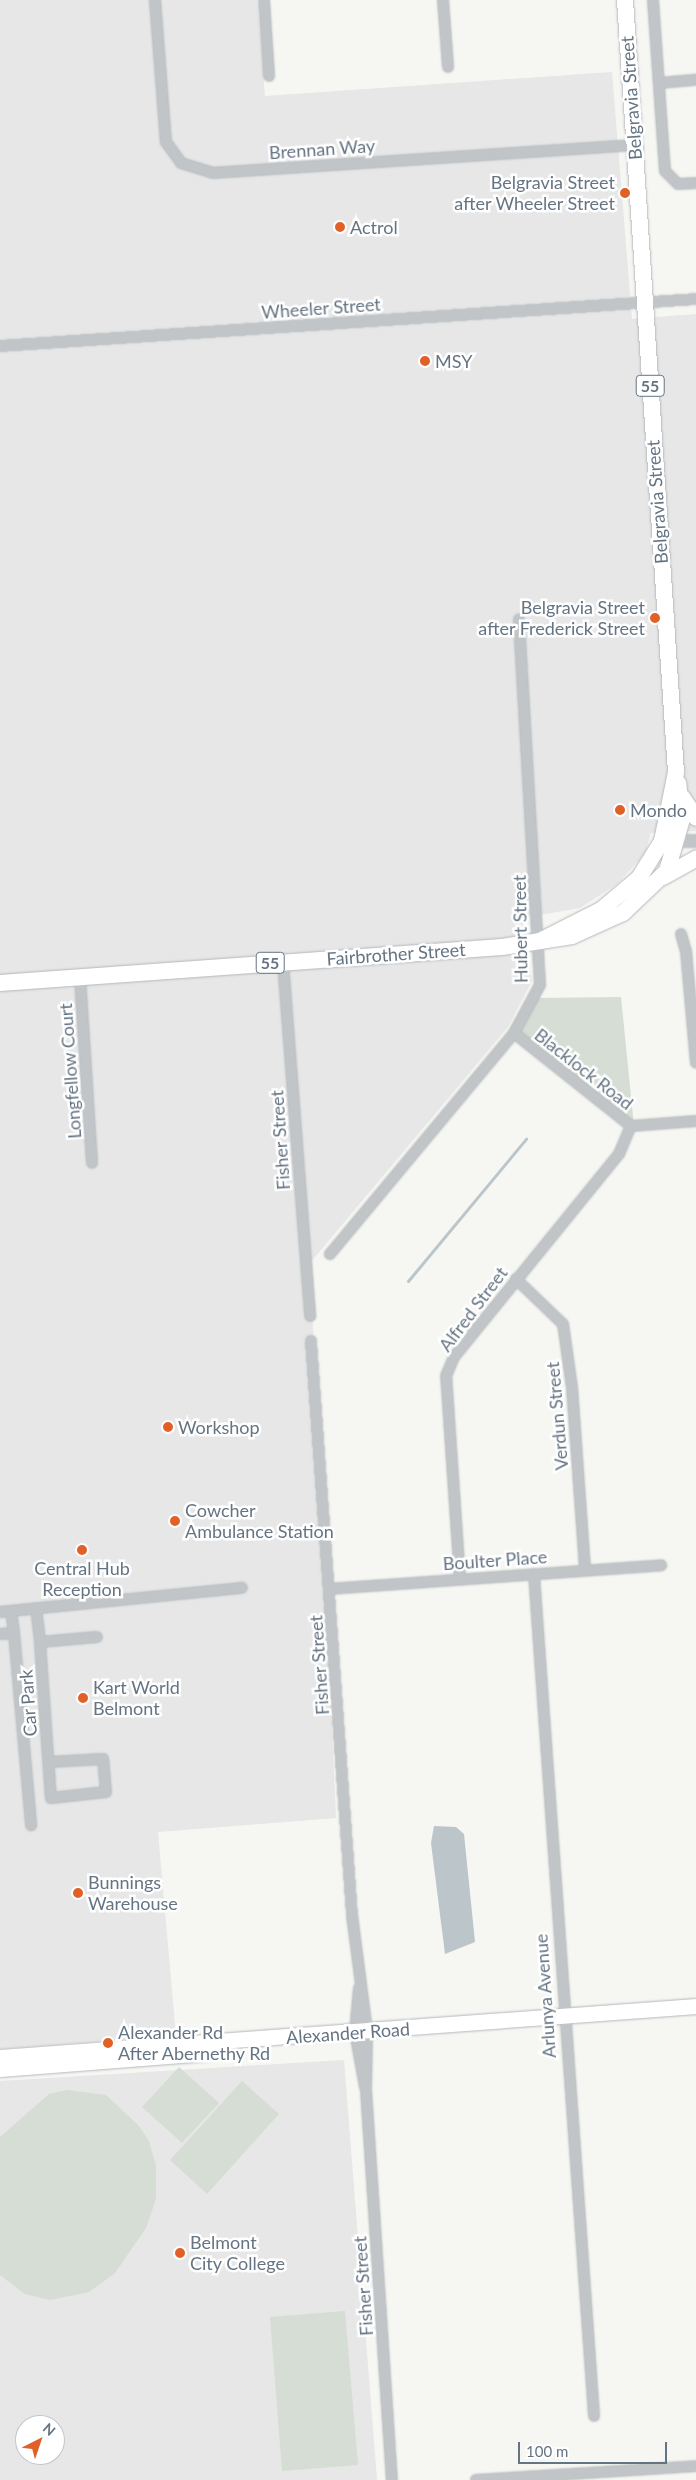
<!DOCTYPE html>
<html>
<head>
<meta charset="utf-8">
<style>
	body { margin:0 }
	#map { position:relative; width:696px; height:2480px; overflow:hidden; background:#f6f6f2; font-family:Lato,sans-serif }
	div>[style] { position:absolute }
	.built>* { inset:0; background:#e6e7e6 }
	.green>* { inset:0; background:#d6ddd4 }
	.water>* { inset:0; background:#bbc5ca }
	.stream>* { height:3px; margin:-1.5px; padding:0 1.5px; transform-origin:1.5px; border-radius:1.5px; background:#bbc5ca }
	.roads { filter:drop-shadow(0 0 1px #b3b8bd) drop-shadow(0 0 1px #b3b8bd) }
	.minor>* { height:10px; margin:-5px; padding:0 5px; transform-origin:5px; border-radius:5px; background:#c1c5c8 }
	.tertiary>* { height:12px; margin:-6px; padding:0 6px; transform-origin:6px; border-radius:6px; background:#c1c5c8 }
	.secondary>* { height:15px; margin:-7.5px; padding:0 7.5px; transform-origin:7.5px; border-radius:7.5px; background:#fff }
	.primary>* { height:16px; margin:-8px; padding:0 8px; transform-origin:8px; border-radius:8px; background:#fff }
	.dots>* { width:14px; height:14px; translate:-50% -50%; box-sizing:border-box; border:2px solid #fff; border-radius:50% }
	span { translate:-50% -50%; white-space:nowrap; text-align:center; line-height:1.15; -webkit-text-stroke:5px #fff; paint-order:stroke }
	.shield-label span { padding:1px 4px; background:#fff; border:1px solid; border-radius:4px; -webkit-text-stroke-width:0 }
	.shield-label { font-size:16px; color:#657483; font-weight:700 }
	.street-label { font-size:18px; color:#657483 }
	.poi-label { font-size:18px; color:#657483 }
	.right { translate:-100% -50%; text-align:right }
	.left { translate:0 -50%; text-align:left }
	.north { position:absolute; left:15px; top:2415px; width:50px; height:50px; box-sizing:border-box; background:#fff; border:1px solid #c1c7cd; border-radius:50%; rotate:41deg; font-size:14px; font-weight:700; line-height:20px; text-align:center; color:#657483 }
	.north::after { content:''; display:block; margin:auto; width:18px; height:22px; background:#e16028; clip-path:polygon(50% 0,100% 100%,50% 72%,0 100%) }
	.scale { position:absolute; left:518px; top:2442px; width:149px; height:22px; box-sizing:border-box; border:2px solid #657483; border-top:0; padding-left:6px; font-size:15px; line-height:18px; white-space:nowrap; color:#657483; -webkit-text-stroke:4px #fff; paint-order:stroke }
</style>
</head>
<body>
<div id="map">
	<div class="built">
		<i style="clip-path:polygon(evenodd,0 0,257px 0,265px 96px,612px 72px,632px 319px,696px 314px,696px 831px,651px 833px,645px 854px,617px 884px,580px 908px,522px 918px,532px 981px,508px 1027px,310px 1263px,336px 1818px,158px 1832px,176px 2036px,0 2049px,0 0,14px 1629px,19px 1629px,27px 1811px,14px 1629px)"></i>
		<i style="clip-path:polygon(evenodd,344px 2060px,377px 2480px,0 2480px,0 2081px,344px 2060px,25px 2425px,55px 2425px,55px 2455px,25px 2455px,25px 2425px)"></i>
	</div>
	<div class="green">
		<i style="clip-path:polygon(621px 997px,634px 1126px,514px 1033px,536px 998px)"></i>
		<i style="clip-path:polygon(179px 2067px,219px 2103px,182px 2143px,142px 2107px)"></i>
		<i style="clip-path:polygon(242px 2081px,279px 2114px,207px 2194px,170px 2160px)"></i>
		<i style="clip-path:polygon(67px 2090px,106px 2095px,139px 2126px,149px 2141px,156px 2166px,156px 2199px,146px 2228px,115px 2273px,89px 2292px,50px 2300px,25px 2294px,0 2275px,0 2137px,49px 2094px)"></i>
		<i style="clip-path:polygon(345px 2311px,358px 2465px,282px 2471px,270px 2317px)"></i>
	</div>
	<div class="water">
		<i style="clip-path:polygon(434px 1826px,456px 1827px,464px 1834px,475px 1942px,445px 1954px,431px 1843px)"></i>
	</div>
	<div class="stream">
		<i style="left:408px;top:1281px;width:185px;rotate:-50.3deg"></i>
	</div>
	<div class="roads">
		<div class="minor">
			<i style="left:155px;top:0;width:142px;rotate:85.6deg"></i>
			<i style="left:166px;top:142px;width:26px;rotate:54deg"></i>
			<i style="left:181px;top:163px;width:34px;rotate:17deg"></i>
			<i style="left:213px;top:173px;width:422px;rotate:-3.8deg"></i>
			<i style="left:264px;top:0;width:76px;rotate:86.2deg"></i>
			<i style="left:443px;top:0;width:67px;rotate:85.7deg"></i>
			<i style="left:653px;top:0;width:171px;rotate:86deg"></i>
			<i style="left:665px;top:171px;width:18px;rotate:45deg"></i>
			<i style="left:678px;top:184px;width:18px;rotate:-3deg"></i>
			<i style="left:659px;top:83px;width:37px;rotate:-5deg"></i>
			<i style="left:0;top:346px;width:698px;rotate:-3.86deg"></i>
			<i style="left:681px;top:934px;width:18px;rotate:74deg"></i>
			<i style="left:686px;top:951px;width:112px;rotate:84.9deg"></i>
			<i style="left:283px;top:962px;width:355px;rotate:85.6deg"></i>
			<i style="left:80px;top:977px;width:186px;rotate:86.3deg"></i>
			<i style="left:514px;top:1033px;width:149px;rotate:38.5deg"></i>
			<i style="left:631px;top:1126px;width:65px;rotate:-4.4deg"></i>
			<i style="left:330px;top:1254px;width:288px;rotate:-50.2deg"></i>
			<i style="left:514px;top:1033px;width:55px;rotate:-61.6deg"></i>
			<i style="left:540px;top:985px;width:366px;rotate:-93.3deg"></i>
			<i style="left:516px;top:1279px;width:65px;rotate:43.8deg"></i>
			<i style="left:563px;top:1324px;width:64px;rotate:81.9deg"></i>
			<i style="left:572px;top:1387px;width:183px;rotate:85.9deg"></i>
			<i style="left:311px;top:1341px;width:575px;rotate:85.91deg"></i>
			<i style="left:352px;top:1915px;width:117px;rotate:82.6deg"></i>
			<i style="left:367px;top:2031px;width:59px;rotate:91deg"></i>
			<i style="left:366px;top:2090px;width:391px;rotate:86.2deg"></i>
			<i style="left:534px;top:1574px;width:844px;rotate:85.92deg"></i>
			<i style="left:460px;top:1579px;width:203px;rotate:-93.9deg"></i>
			<i style="left:446px;top:1376px;width:21px;rotate:-67deg"></i>
			<i style="left:454px;top:1357px;width:262px;rotate:-50.9deg"></i>
			<i style="left:619px;top:1154px;width:30px;rotate:-67deg"></i>
			<i style="left:330px;top:1589px;width:332px;rotate:-4.1deg"></i>
			<i style="left:36px;top:1608px;width:34px;rotate:83deg"></i>
			<i style="left:40px;top:1642px;width:57px;rotate:-5deg"></i>
			<i style="left:11px;top:1611px;width:22px;rotate:82deg"></i>
			<i style="left:0;top:1612px;width:243px;rotate:-5.7deg"></i>
			<i style="left:0;top:1634px;width:14px;rotate:-4deg"></i>
			<i style="left:14px;top:1633px;width:193px;rotate:84.9deg"></i>
			<i style="left:40px;top:1642px;width:156px;rotate:86deg"></i>
			<i style="left:51px;top:1798px;width:55px;rotate:-6.2deg"></i>
			<i style="left:106px;top:1792px;width:33px;rotate:-95deg"></i>
			<i style="left:103px;top:1759px;width:54px;rotate:176.8deg"></i>
			<i style="left:359px;top:1988px;width:44px;rotate:95.2deg"></i>
			<i style="left:355px;top:2032px;width:56px;rotate:79.7deg"></i>
			<i style="left:476px;top:2480px;width:220px;rotate:-3.6deg"></i>
		</div>
		<div class="tertiary">
			<i style="left:669px;top:841px;width:27px"></i>
		</div>
		<div class="secondary">
			<i style="left:0;top:2057px;width:698px;rotate:-4.19deg"></i>
			<i style="left:0;top:2069px;width:207px;rotate:-4.4deg"></i>
		</div>
		<div class="primary">
			<i style="left:682px;top:797px;width:25px;rotate:56deg"></i>
			<i style="left:663px;top:877px;width:38px;rotate:-29deg"></i>
			<i style="left:540px;top:941px;width:68px;rotate:-26.9deg"></i>
			<i style="left:601px;top:910px;width:50px;rotate:-40.1deg"></i>
			<i style="left:639px;top:878px;width:44px;rotate:-58.1deg"></i>
			<i style="left:662px;top:841px;width:70px;rotate:-78.5deg"></i>
			<i style="left:676px;top:772px;width:774px;rotate:-93.78deg"></i>
			<i style="left:0;top:983px;width:503px;rotate:-4.1deg"></i>
			<i style="left:502px;top:947px;width:71px;rotate:-8.9deg"></i>
			<i style="left:572px;top:936px;width:56px;rotate:-24.3deg"></i>
			<i style="left:623px;top:913px;width:61px;rotate:-43.7deg"></i>
			<i style="left:667px;top:871px;width:54px;rotate:-73.9deg"></i>
			<i style="left:682px;top:819px;width:36px;rotate:-96deg"></i>
		</div>
	</div>
	<div class="dots">
		<i style="left:625px;top:193px;background:#e16028"></i>
		<i style="left:340px;top:227px;background:#e16028"></i>
		<i style="left:425px;top:361px;background:#e16028"></i>
		<i style="left:655px;top:618px;background:#e16028"></i>
		<i style="left:620px;top:810px;background:#e16028"></i>
		<i style="left:168px;top:1427px;background:#e16028"></i>
		<i style="left:175px;top:1521px;background:#e16028"></i>
		<i style="left:82px;top:1550px;background:#e16028"></i>
		<i style="left:83px;top:1698px;background:#e16028"></i>
		<i style="left:78px;top:1893px;background:#e16028"></i>
		<i style="left:108px;top:2043px;background:#e16028"></i>
		<i style="left:180px;top:2253px;background:#e16028"></i>
	</div>
	<div class="shield-label">
		<span style="left:650px;top:386px">55</span>
		<span style="left:270px;top:963px">55</span>
	</div>
	<div class="street-label">
		<span style="left:631px;top:98px;rotate:-94deg">Belgravia Street</span>
		<span style="left:322px;top:149px;rotate:-4deg">Brennan Way</span>
		<span style="left:321px;top:308px;rotate:-4deg">Wheeler Street</span>
		<span style="left:657px;top:502px;rotate:-94deg">Belgravia Street</span>
		<span style="left:520px;top:929px;rotate:-91deg">Hubert Street</span>
		<span style="left:396px;top:954px;rotate:-4deg">Fairbrother Street</span>
		<span style="left:584px;top:1069px;rotate:38deg">Blacklock Road</span>
		<span style="left:70px;top:1071px;rotate:-94deg">Longfellow Court</span>
		<span style="left:280px;top:1140px;rotate:-94deg">Fisher Street</span>
		<span style="left:473px;top:1309px;rotate:-53deg">Alfred Street</span>
		<span style="left:557px;top:1416px;rotate:-95deg">Verdun Street</span>
		<span style="left:495px;top:1560px;rotate:-4deg">Boulter Place</span>
		<span style="left:319px;top:1665px;rotate:-94deg">Fisher Street</span>
		<span style="left:28px;top:1703px;rotate:-94deg">Car Park</span>
		<span style="left:545px;top:1996px;rotate:-94deg">Arlunya Avenue</span>
		<span style="left:348px;top:2033px;rotate:-4deg">Alexander Road</span>
		<span style="left:363px;top:2286px;rotate:-94deg">Fisher Street</span>
	</div>
	<div class="poi-label">
		<span class="right" style="left:615px;top:193px">Belgravia Street<br>after Wheeler Street</span>
		<span class="left" style="left:350px;top:227px">Actrol</span>
		<span class="left" style="left:435px;top:361px">MSY</span>
		<span class="right" style="left:645px;top:618px">Belgravia Street<br>after Frederick Street</span>
		<span class="left" style="left:630px;top:810px">Mondo</span>
		<span class="left" style="left:178px;top:1427px">Workshop</span>
		<span class="left" style="left:185px;top:1521px">Cowcher<br>Ambulance Station</span>
		<span style="left:82px;top:1579px">Central Hub<br>Reception</span>
		<span class="left" style="left:93px;top:1698px">Kart World<br>Belmont</span>
		<span class="left" style="left:88px;top:1893px">Bunnings<br>Warehouse</span>
		<span class="left" style="left:118px;top:2043px">Alexander Rd<br>After Abernethy Rd</span>
		<span class="left" style="left:190px;top:2253px">Belmont<br>City College</span>
	</div>
	<div class="north">N</div>
	<div class="scale">100 m</div>
</div>
</body>
</html>
